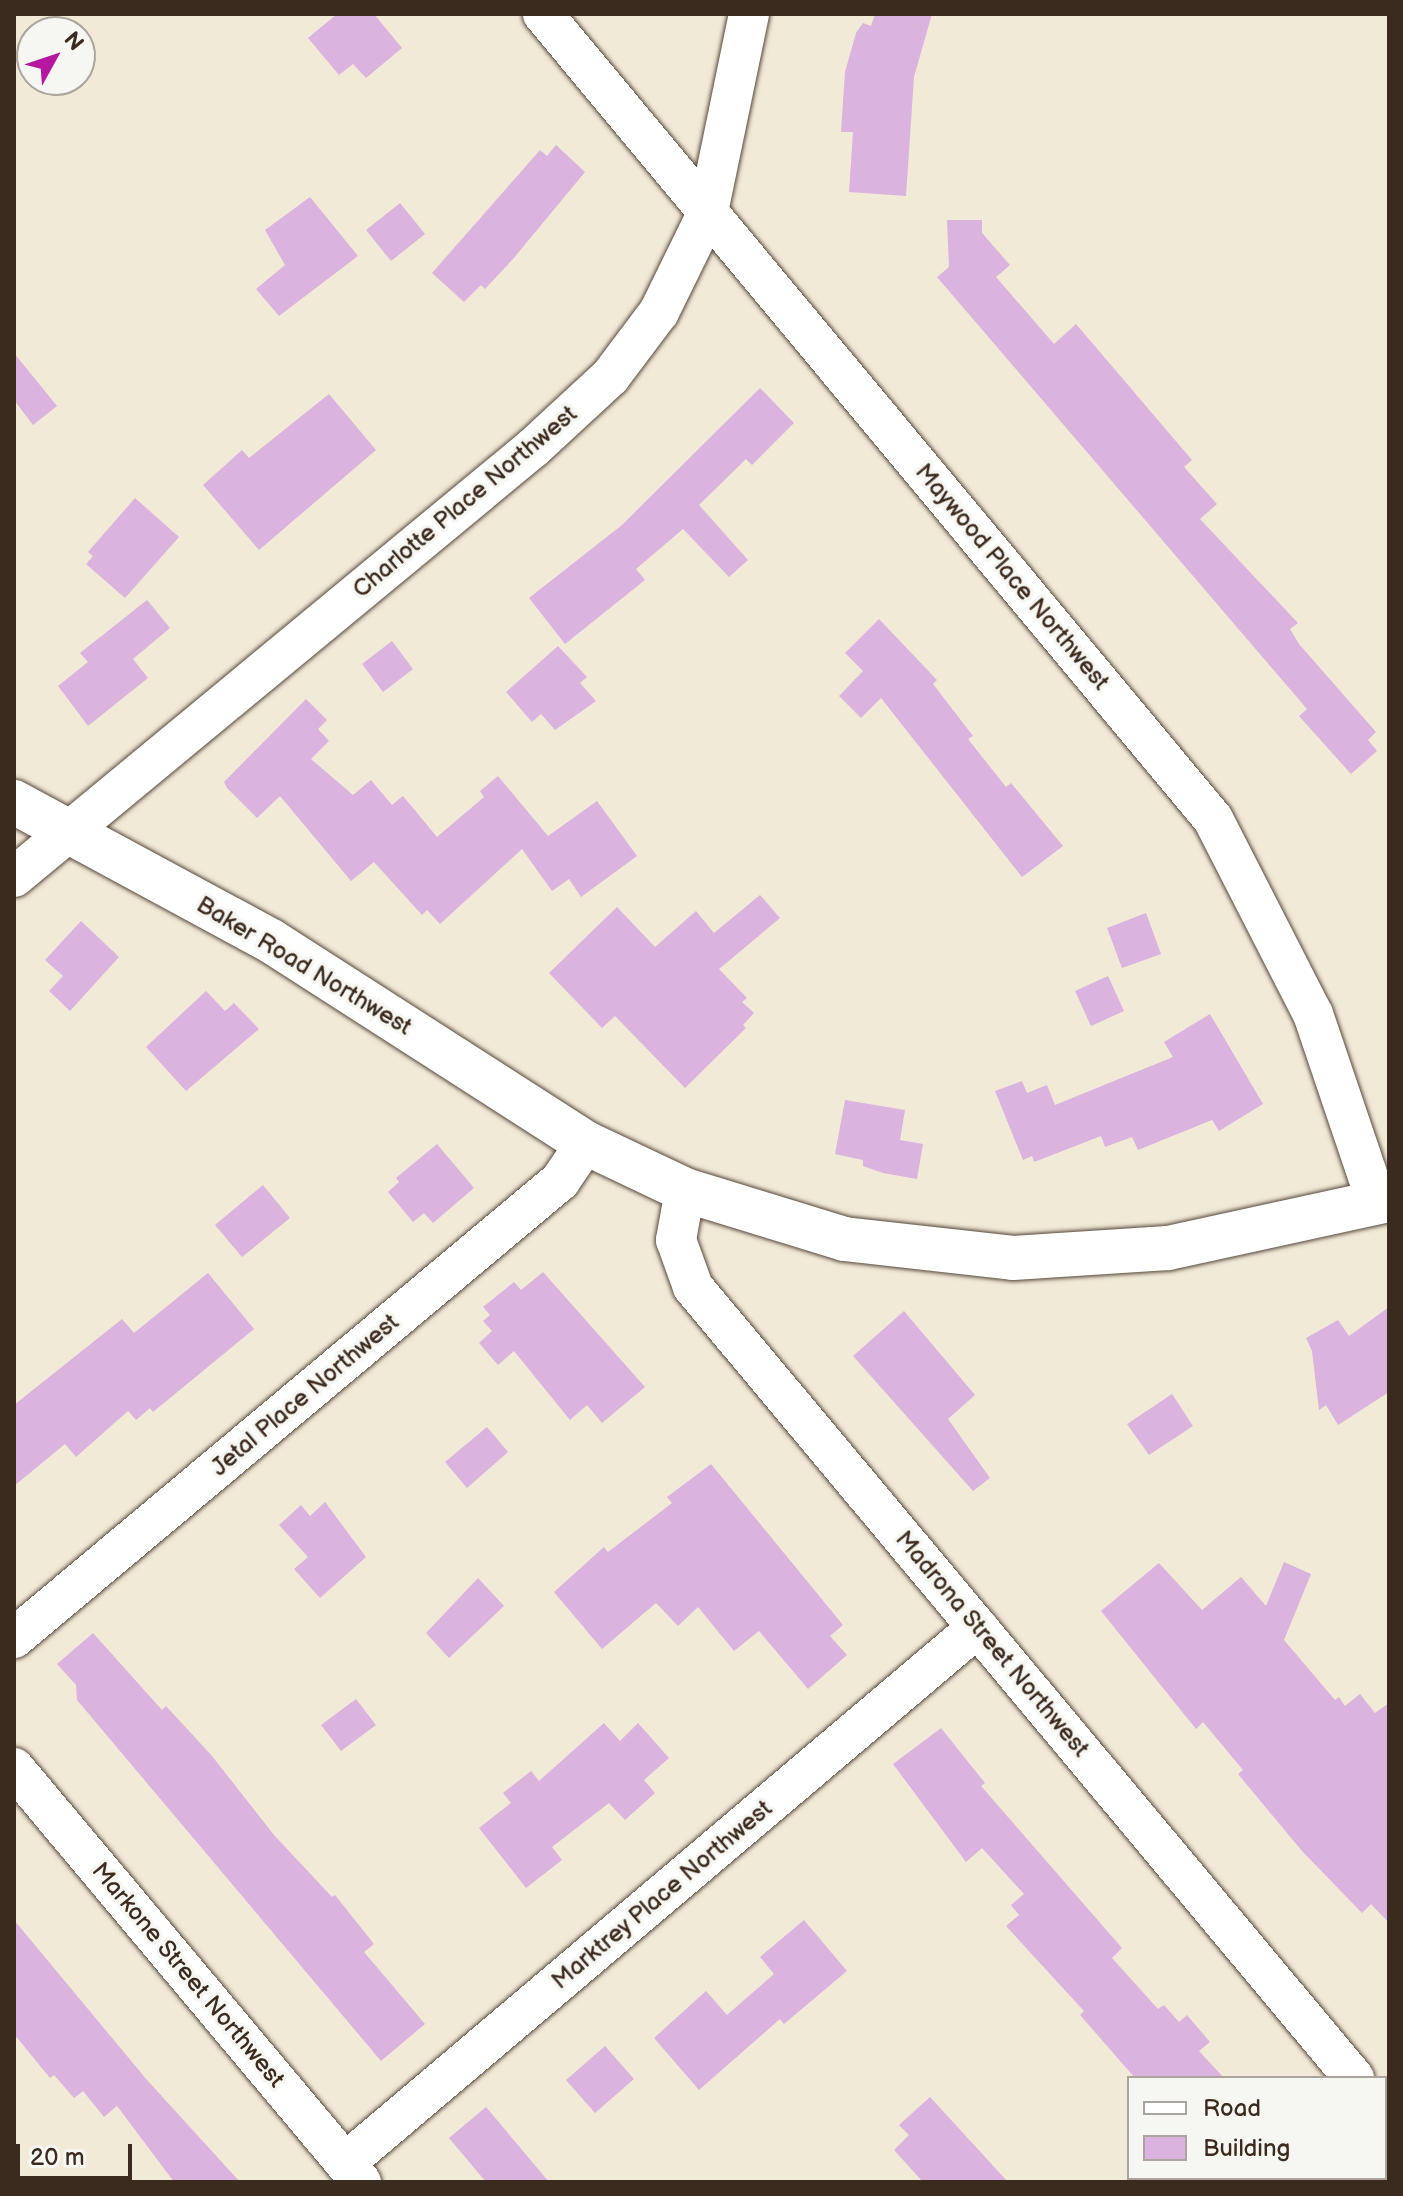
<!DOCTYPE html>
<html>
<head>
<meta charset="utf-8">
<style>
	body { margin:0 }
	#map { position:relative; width:1403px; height:2196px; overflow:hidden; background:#f1ead7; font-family:"Balsamiq Sans",sans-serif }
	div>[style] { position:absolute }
	.building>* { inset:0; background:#dab3df }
	.roads { filter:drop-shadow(0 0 2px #56473a) drop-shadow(0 0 2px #56473a) }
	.minor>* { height:40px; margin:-20px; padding:0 20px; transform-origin:20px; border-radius:20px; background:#fff }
	.tertiary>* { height:44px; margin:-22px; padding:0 22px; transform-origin:22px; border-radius:22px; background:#fff }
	span { translate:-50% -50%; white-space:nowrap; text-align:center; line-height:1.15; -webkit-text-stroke:7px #f6f6f2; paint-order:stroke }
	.street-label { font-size:24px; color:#3b2a1e }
	.frame { position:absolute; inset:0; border:16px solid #3b2a1e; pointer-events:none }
	.legend { position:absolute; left:1127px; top:2076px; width:260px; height:104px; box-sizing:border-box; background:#f6f6f2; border:2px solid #aba49d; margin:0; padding:10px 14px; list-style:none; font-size:24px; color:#3b2a1e }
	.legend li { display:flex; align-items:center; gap:16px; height:40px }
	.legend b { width:40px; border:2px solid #aba49d }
	.north { position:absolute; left:16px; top:16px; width:80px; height:80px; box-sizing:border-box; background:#f6f6f2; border:2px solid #aba49d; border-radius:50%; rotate:50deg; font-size:22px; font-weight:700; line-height:32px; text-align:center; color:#3b2a1e }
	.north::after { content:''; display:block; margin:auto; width:28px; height:36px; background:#b5179e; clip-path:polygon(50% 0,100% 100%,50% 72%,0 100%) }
	.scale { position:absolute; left:16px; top:2144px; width:116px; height:36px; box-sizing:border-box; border:4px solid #3b2a1e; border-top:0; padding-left:10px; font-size:24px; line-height:28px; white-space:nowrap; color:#3b2a1e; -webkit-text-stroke:6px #f6f6f2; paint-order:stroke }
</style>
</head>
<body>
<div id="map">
	<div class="building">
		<i style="clip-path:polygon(337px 14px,374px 14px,402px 48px,366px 78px,353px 64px,339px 75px,308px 38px)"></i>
		<i style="clip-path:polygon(875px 14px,932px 14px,914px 77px,906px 196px,849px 192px,853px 132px,841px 132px,845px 72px,856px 33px,863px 23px,871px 26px)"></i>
		<i style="clip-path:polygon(556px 145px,585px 172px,513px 259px,485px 289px,481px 285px,464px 302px,432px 273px,540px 150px,547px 156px)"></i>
		<i style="clip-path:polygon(310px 197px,358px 256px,279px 316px,256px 289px,285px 265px,265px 230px)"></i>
		<i style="clip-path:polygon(400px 203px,425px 234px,391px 261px,366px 230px)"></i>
		<i style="clip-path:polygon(947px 220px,982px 220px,982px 233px,1010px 265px,996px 277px,1054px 344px,1076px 324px,1192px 460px,1184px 467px,1217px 504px,1200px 519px,1298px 623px,1290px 629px,1299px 644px,1376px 732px,1368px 740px,1377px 751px,1351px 774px,1299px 716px,1307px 709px,937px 277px,949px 267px)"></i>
		<i style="clip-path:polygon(14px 353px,57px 406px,33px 425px,14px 400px)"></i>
		<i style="clip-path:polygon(760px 388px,794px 423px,752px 465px,746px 459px,699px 505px,748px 560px,729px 577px,683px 529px,636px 569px,645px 580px,565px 644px,529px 598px,622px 525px)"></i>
		<i style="clip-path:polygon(329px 394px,376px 450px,259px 550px,203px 485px,242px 450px,249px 458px)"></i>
		<i style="clip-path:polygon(135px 498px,179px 537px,125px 598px,86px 564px,93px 556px,88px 552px)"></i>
		<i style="clip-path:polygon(147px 600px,170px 628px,133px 659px,148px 678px,88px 726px,58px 686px,88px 662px,80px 653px)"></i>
		<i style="clip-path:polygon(879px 619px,937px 680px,933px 684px,973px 736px,968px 739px,1006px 787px,1011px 783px,1063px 846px,1022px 877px,881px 698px,861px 718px,839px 696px,863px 671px,845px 653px)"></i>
		<i style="clip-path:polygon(392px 641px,413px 669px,383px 692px,362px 664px)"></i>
		<i style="clip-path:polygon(558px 646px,587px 677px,580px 683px,596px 701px,555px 730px,541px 714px,532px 722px,506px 692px)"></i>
		<i style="clip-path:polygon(306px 699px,327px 720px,318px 729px,329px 741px,311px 759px,353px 795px,371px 780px,392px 805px,403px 796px,437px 837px,484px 797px,480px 791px,498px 776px,548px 836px,597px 801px,637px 856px,581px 897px,569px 879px,552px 891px,522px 849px,440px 924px,427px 910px,422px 915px,374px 862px,351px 881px,280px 796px,257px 818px,227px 788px,224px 782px)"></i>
		<i style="clip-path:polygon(760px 895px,780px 918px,719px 969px,747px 998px,742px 1002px,754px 1013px,743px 1025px,746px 1028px,685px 1088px,615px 1016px,602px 1028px,549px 973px,617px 907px,655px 947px,696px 911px,714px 933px)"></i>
		<i style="clip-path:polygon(1146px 913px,1161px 954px,1122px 968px,1107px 928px)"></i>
		<i style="clip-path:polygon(81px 921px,119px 957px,70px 1011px,49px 991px,63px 976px,45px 960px)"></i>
		<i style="clip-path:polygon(1108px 976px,1124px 1011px,1091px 1026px,1075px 991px)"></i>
		<i style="clip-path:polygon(206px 991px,225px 1011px,234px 1003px,259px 1029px,186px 1091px,146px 1047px)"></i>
		<i style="clip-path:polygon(1210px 1014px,1263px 1104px,1219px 1131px,1212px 1120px,1138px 1150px,1132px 1137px,1105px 1147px,1101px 1136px,1034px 1162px,1032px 1156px,1023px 1160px,995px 1091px,1022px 1081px,1027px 1093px,1047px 1085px,1055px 1105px,1173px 1057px,1164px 1042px)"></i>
		<i style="clip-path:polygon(845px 1100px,905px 1110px,900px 1140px,923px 1144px,917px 1179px,883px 1173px,863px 1166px,863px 1160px,835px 1154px)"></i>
		<i style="clip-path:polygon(437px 1144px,474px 1188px,433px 1223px,424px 1213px,413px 1222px,388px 1192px,399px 1182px,396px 1178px)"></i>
		<i style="clip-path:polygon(263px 1185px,290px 1218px,242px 1257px,215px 1225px)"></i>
		<i style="clip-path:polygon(543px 1272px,645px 1387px,602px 1423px,587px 1405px,570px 1420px,514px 1351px,498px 1365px,479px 1343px,492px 1331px,483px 1321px,490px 1315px,483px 1307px,514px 1282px,521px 1290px)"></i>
		<i style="clip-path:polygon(208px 1273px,254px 1329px,153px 1412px,150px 1408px,136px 1420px,128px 1411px,76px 1457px,65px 1444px,14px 1486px,14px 1405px,122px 1319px,134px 1333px)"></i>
		<i style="clip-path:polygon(1389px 1307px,1389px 1392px,1338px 1425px,1326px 1405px,1319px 1410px,1312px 1351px,1306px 1338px,1338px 1320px,1349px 1336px)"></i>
		<i style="clip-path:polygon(904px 1311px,975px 1395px,948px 1419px,990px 1478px,973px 1491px,853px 1356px)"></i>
		<i style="clip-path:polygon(1172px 1394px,1193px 1426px,1149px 1455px,1127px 1424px)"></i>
		<i style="clip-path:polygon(487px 1427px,508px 1452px,467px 1488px,445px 1462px)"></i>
		<i style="clip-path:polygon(711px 1464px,843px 1625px,830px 1636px,847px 1655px,808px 1689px,759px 1631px,734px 1651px,698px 1607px,678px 1626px,656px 1603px,602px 1649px,554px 1592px,604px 1547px,608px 1552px,672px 1503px,667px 1497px)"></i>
		<i style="clip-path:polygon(325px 1502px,366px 1557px,320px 1598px,294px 1569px,308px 1557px,279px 1525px,301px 1505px,310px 1516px)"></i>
		<i style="clip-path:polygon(1284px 1562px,1311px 1574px,1284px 1640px,1335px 1700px,1339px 1697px,1345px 1706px,1360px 1694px,1375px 1713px,1389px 1703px,1389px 1923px,1371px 1904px,1362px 1913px,1302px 1851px,1238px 1774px,1243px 1770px,1203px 1722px,1196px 1729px,1101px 1611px,1159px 1563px,1202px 1610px,1241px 1577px,1266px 1606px)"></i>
		<i style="clip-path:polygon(478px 1578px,504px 1606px,449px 1658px,426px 1633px)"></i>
		<i style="clip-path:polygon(93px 1633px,162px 1710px,166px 1706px,212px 1756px,274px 1835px,332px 1897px,335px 1895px,374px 1944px,364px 1952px,425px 2024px,381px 2061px,77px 1700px,76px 1685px,57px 1664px)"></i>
		<i style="clip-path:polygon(356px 1699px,376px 1725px,341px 1751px,321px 1725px)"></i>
		<i style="clip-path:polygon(604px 1723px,620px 1741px,638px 1723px,669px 1758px,644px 1780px,655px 1793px,625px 1820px,609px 1803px,552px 1847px,562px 1860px,526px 1888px,479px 1828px,511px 1803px,503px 1793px,531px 1771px,539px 1781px)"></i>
		<i style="clip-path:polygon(941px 1728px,985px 1783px,981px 1786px,1122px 1948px,1112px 1958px,1158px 2009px,1164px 2005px,1179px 2022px,1187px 2015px,1210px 2042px,1199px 2051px,1224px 2078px,1135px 2078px,1080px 2015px,1084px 2011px,1006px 1926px,1019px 1915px,1011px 1905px,1024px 1894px,982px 1848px,966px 1862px,893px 1764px)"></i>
		<i style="clip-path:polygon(14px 1920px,147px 2080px,240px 2182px,174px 2182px,117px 2106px,104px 2117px,83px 2091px,74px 2098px,54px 2075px,50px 2078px,14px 2034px)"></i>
		<i style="clip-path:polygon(804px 1920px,847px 1971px,784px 2024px,780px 2019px,699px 2090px,654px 2038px,706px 1991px,727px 2015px,774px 1974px,760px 1957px)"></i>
		<i style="clip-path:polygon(605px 2046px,634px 2079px,595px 2113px,566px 2080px)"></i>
		<i style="clip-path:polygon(930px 2097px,1008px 2182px,923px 2182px,894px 2150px,909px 2135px,899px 2125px)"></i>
		<i style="clip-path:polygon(486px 2107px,549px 2182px,486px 2182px,449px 2138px)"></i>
	</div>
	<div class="roads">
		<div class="minor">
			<i style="left:543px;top:14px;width:1047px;rotate:50.23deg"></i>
			<i style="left:1213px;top:819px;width:219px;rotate:62.9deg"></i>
			<i style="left:1313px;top:1014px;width:200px;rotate:71.3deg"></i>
			<i style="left:14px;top:877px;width:673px;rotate:-39.58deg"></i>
			<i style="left:533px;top:448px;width:105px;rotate:-42.7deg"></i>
			<i style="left:610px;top:377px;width:81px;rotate:-53deg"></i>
			<i style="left:659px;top:312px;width:111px;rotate:-63.9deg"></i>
			<i style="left:708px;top:212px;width:202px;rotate:-78.3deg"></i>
			<i style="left:685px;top:1190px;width:51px;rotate:100.2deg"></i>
			<i style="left:676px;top:1240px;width:50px;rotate:70.1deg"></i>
			<i style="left:693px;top:1287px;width:1031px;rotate:50.12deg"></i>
			<i style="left:14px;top:1638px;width:712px;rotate:-39.93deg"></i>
			<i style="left:560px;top:1181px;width:46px;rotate:-55.6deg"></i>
			<i style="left:14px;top:1768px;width:540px;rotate:50.03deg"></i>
			<i style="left:1385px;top:2117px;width:9px;rotate:63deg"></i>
			<i style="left:345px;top:2163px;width:829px;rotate:-40.26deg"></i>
			<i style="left:1294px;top:2182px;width:6px;rotate:-45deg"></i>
		</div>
		<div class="tertiary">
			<i style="left:14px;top:802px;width:292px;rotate:28.4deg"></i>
			<i style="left:271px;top:941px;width:374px;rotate:32.7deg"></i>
			<i style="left:586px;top:1143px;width:110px;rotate:25.4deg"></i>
			<i style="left:685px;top:1190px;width:166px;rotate:17.1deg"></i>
			<i style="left:844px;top:1239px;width:170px;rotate:6.4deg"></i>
			<i style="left:1013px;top:1258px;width:155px;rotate:-3.7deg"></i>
			<i style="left:1168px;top:1248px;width:226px;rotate:-12.3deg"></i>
		</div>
	</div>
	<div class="street-label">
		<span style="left:465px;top:502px;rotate:-40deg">Charlotte Place Northwest</span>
		<span style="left:1012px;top:577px;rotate:50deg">Maywood Place Northwest</span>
		<span style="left:304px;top:966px;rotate:31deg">Baker Road Northwest</span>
		<span style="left:305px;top:1395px;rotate:-40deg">Jetal Place Northwest</span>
		<span style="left:992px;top:1644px;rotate:50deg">Madrona Street Northwest</span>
		<span style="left:662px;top:1895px;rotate:-40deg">Marktrey Place Northwest</span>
		<span style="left:188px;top:1975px;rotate:50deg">Markone Street Northwest</span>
	</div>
	<div class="frame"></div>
	<ul class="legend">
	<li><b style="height:10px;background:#fff"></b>Road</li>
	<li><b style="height:22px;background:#dab3df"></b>Building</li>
	</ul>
	<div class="north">N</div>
	<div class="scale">20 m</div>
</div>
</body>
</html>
